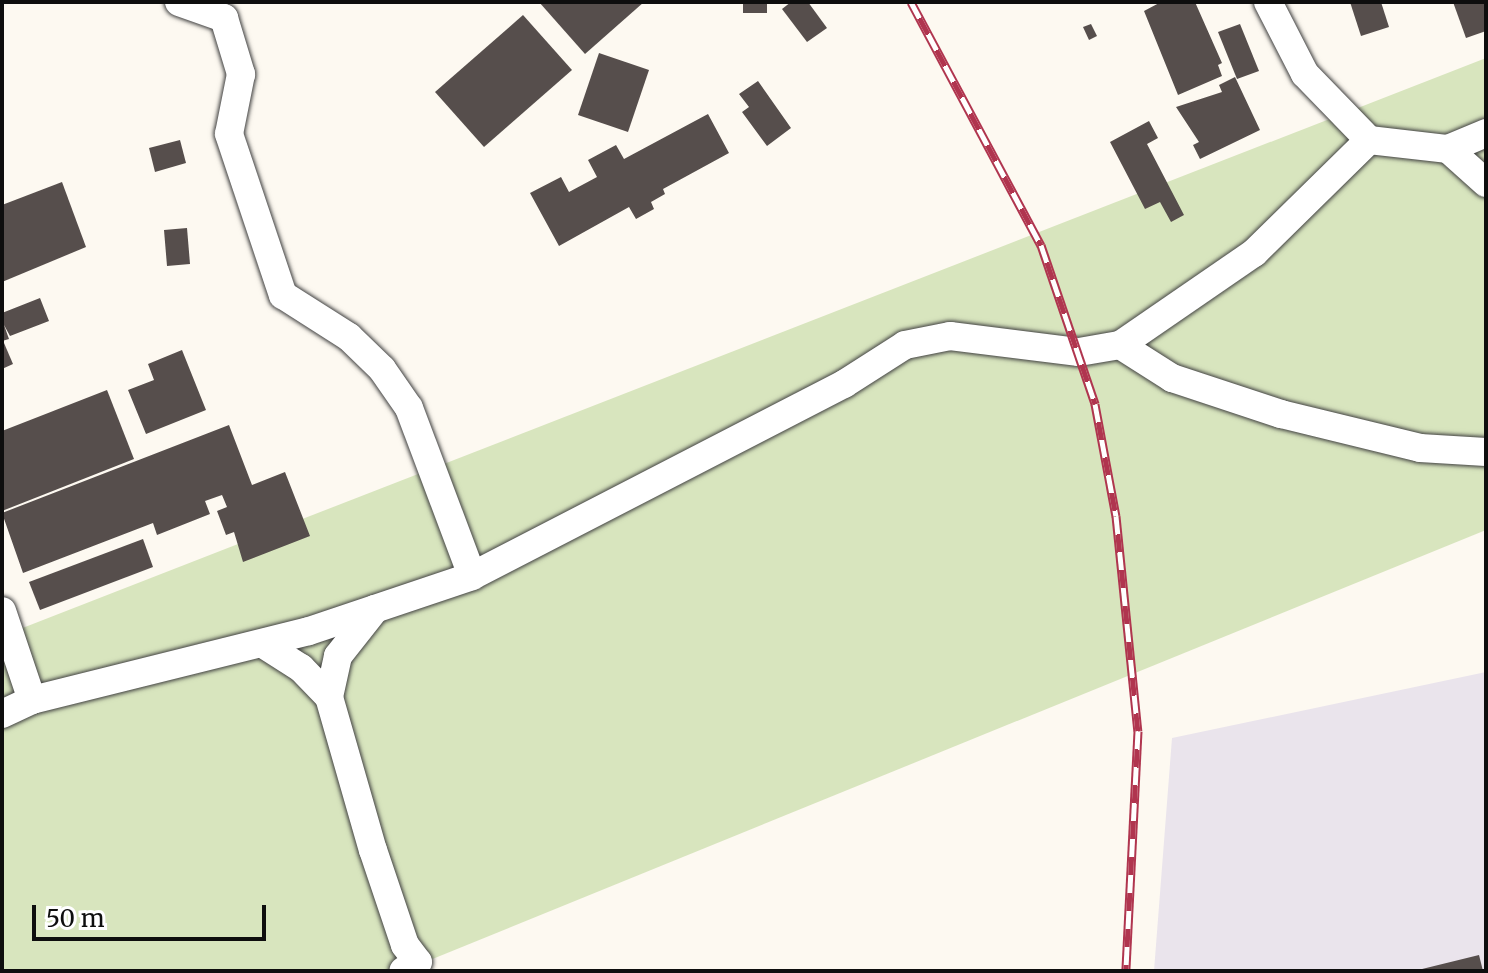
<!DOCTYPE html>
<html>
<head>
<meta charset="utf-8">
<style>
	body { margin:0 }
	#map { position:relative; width:1488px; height:973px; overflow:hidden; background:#fdf9f1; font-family:Merriweather,serif }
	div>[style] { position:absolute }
	.industrial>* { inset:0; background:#eae4ec }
	.green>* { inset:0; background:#d8e5be }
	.building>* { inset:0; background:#564e4c }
	.roads { filter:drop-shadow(0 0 2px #414141) drop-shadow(0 0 2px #414141) }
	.street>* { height:28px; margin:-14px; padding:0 14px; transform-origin:14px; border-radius:14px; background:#fff }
	.rail>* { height:9px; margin-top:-4.5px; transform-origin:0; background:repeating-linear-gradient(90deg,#fff 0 18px,#b0354f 0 36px); box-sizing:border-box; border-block:2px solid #b0354f }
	span { translate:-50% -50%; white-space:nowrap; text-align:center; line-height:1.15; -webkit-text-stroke:8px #fff; paint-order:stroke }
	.frame { position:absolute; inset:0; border:4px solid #0e0e0e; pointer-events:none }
	.scale { position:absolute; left:32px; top:905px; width:234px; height:36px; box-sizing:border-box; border:4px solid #0e0e0e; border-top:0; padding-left:10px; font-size:24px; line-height:28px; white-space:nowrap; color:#0e0e0e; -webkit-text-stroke:6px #fff; paint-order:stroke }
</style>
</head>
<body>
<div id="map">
	<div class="industrial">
		<i style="clip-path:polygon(1486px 672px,1486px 971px,1154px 971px,1172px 738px)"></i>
	</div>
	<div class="green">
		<i style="clip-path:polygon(1486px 58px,1486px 530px,403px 971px,2px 971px,2px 636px)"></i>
	</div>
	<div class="building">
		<i style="clip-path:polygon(539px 2px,644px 2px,585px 54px)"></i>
		<i style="clip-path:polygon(743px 2px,767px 2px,767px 13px,743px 13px)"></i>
		<i style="clip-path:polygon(791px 2px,808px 2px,827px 28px,807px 42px,782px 9px)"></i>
		<i style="clip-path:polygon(1161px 2px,1195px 2px,1222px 63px,1218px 65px,1222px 76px,1178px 95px,1144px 11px)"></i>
		<i style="clip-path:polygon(1350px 2px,1381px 2px,1389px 27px,1361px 36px)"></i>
		<i style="clip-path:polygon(1453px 2px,1486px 2px,1486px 31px,1466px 38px)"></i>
		<i style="clip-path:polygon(523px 15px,572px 70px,484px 147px,435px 92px)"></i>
		<i style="clip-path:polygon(1091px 24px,1097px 36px,1089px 40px,1083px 27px)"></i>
		<i style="clip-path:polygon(1240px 24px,1259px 71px,1237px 79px,1218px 32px)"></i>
		<i style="clip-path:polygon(599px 53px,649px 70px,628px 132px,578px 115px)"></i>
		<i style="clip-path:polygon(1235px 77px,1260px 130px,1200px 159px,1193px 145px,1199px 142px,1176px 107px,1222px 92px,1219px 85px)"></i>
		<i style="clip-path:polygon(758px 81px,791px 128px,767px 146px,742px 112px,749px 107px,739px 94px)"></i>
		<i style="clip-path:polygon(708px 114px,729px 153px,663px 189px,665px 194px,651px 202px,654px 209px,636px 219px,629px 207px,559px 246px,530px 193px,561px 177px,569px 192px,597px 177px,588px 160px,616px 145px,624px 159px)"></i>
		<i style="clip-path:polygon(1149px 121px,1158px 138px,1147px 144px,1184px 215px,1171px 222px,1160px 202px,1145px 209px,1110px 142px)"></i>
		<i style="clip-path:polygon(180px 140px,186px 163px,155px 172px,149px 148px)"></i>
		<i style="clip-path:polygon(62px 182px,86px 247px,2px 282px,2px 205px)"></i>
		<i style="clip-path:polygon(187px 228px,190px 264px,167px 266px,164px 230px)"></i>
		<i style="clip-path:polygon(40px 298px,49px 321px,10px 336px,4px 325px,9px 339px,2px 341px,2px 313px)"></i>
		<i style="clip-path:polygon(4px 343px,13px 364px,2px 369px,2px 344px)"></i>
		<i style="clip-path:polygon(182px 350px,206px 410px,146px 434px,128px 390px,154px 380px,148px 364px)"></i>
		<i style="clip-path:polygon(107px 390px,134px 459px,2px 511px,2px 431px)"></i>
		<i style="clip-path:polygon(229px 425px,252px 485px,285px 472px,310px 536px,243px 562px,234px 532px,226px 535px,217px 511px,227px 507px,222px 495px,205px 501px,210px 514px,157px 535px,153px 523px,23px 573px,2px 513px)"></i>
		<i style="clip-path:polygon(143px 539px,153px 567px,40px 610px,29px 582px)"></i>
		<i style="clip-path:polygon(1479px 955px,1483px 971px,1418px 971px,1418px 970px)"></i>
	</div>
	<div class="roads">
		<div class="street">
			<i style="left:179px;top:2px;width:48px;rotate:19.6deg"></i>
			<i style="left:224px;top:18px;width:59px;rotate:73.1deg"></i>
			<i style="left:241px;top:74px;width:61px;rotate:101.3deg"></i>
			<i style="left:229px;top:134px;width:170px;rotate:71.5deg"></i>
			<i style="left:283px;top:295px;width:78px;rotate:32.5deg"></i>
			<i style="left:349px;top:337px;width:46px;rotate:44.1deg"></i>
			<i style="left:382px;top:369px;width:47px;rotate:55.3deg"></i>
			<i style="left:409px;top:408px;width:179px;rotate:69.4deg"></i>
			<i style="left:1268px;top:2px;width:81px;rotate:62.8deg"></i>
			<i style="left:1305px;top:74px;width:92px;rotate:45.9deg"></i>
			<i style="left:1448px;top:149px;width:51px;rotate:41.8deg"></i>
			<i style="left:1120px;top:345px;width:62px;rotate:32.4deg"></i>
			<i style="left:1172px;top:378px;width:115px;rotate:18.3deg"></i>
			<i style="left:1281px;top:414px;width:143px;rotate:13.7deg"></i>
			<i style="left:1420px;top:448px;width:66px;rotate:3.5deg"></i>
			<i style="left:375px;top:609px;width:60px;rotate:128.2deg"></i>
			<i style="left:338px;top:656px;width:42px;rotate:102.4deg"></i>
			<i style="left:329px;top:697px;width:159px;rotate:74deg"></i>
			<i style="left:373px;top:850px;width:100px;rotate:71.4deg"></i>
			<i style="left:405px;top:945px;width:21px;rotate:53deg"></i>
			<i style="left:418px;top:962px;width:17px;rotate:149deg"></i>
			<i style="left:2px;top:611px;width:94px;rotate:71.4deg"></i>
			<i style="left:263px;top:644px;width:45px;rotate:32.3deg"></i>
			<i style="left:301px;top:668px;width:40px;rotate:46deg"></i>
			<i style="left:2px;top:714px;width:33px;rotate:-25deg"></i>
			<i style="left:32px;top:700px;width:285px;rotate:-14deg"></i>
			<i style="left:309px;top:631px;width:172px;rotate:-18.6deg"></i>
			<i style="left:472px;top:576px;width:419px;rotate:-27.3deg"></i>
			<i style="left:844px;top:384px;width:72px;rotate:-32.6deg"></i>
			<i style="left:905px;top:345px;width:46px;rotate:-11.3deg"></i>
			<i style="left:950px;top:336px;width:130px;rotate:7.1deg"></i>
			<i style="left:1079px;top:352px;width:42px;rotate:-9.7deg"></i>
			<i style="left:1120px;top:345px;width:163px;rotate:-34.5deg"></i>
			<i style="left:1254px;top:253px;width:161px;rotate:-44.5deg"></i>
			<i style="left:1369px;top:140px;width:80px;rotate:6.5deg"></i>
			<i style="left:1448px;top:149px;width:41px;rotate:-22.8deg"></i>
		</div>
	</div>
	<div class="rail">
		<i style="left:911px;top:2px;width:276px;rotate:61.9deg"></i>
		<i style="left:1041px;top:245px;width:168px;rotate:71.2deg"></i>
		<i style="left:1095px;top:404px;width:114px;rotate:79.4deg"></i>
		<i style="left:1116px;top:516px;width:216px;rotate:84.2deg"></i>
		<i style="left:1138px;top:731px;width:240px;rotate:92.9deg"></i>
	</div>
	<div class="frame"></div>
	<div class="scale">50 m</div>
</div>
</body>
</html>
